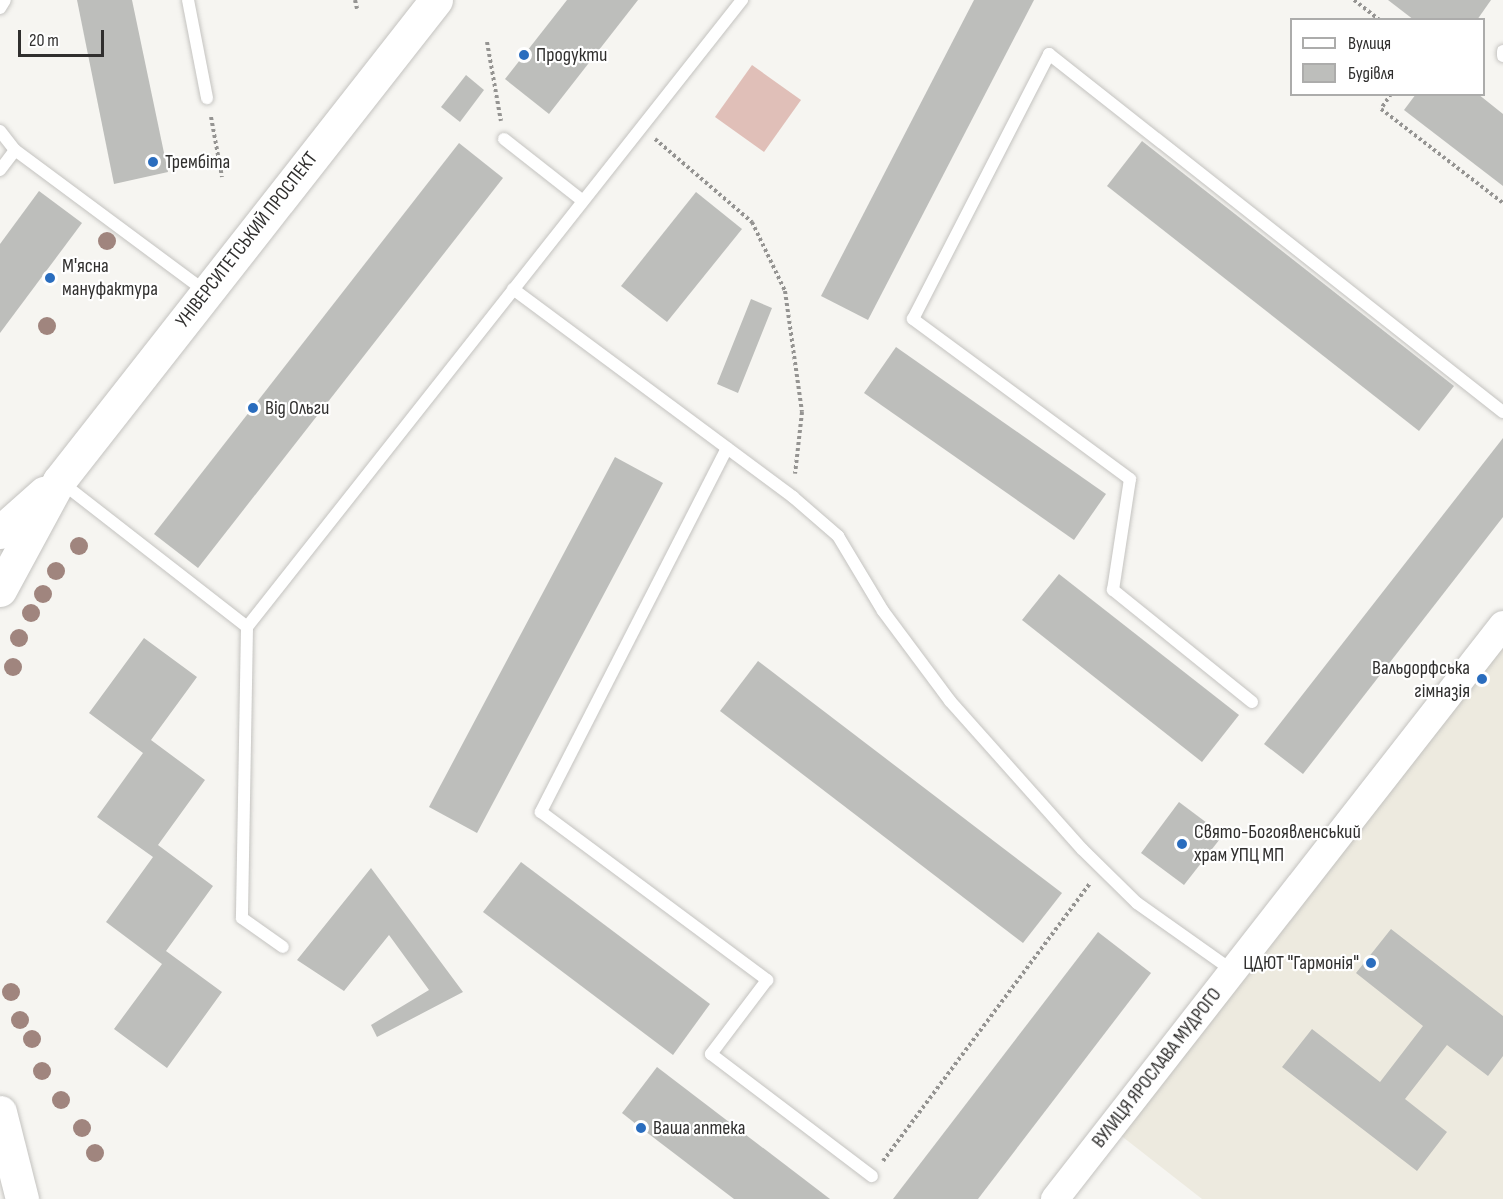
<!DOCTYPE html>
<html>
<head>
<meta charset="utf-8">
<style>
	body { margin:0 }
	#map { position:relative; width:1503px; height:1199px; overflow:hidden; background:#f6f5f1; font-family:"Sofia Sans Condensed",sans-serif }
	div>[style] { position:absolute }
	.built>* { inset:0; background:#edeadf }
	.green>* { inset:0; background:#e0bfb8 }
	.building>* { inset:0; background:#bdbebb }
	.path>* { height:4px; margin-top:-2px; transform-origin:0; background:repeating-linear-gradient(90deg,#959492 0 3px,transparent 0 6px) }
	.roads { filter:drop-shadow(0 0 2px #c4c3c0) drop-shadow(0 0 2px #c4c3c0) }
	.service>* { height:12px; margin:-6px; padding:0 6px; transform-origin:6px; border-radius:6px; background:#fff }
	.tertiary>* { height:28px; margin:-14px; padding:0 14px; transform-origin:14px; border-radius:14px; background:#fff }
	.primary>* { height:33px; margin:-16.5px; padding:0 16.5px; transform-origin:16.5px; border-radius:16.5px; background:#fff }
	.trees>* { width:18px; height:18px; margin:-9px; border-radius:50%; background:#a0857e }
	.dots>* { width:16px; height:16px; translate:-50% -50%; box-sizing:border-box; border:3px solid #fff; border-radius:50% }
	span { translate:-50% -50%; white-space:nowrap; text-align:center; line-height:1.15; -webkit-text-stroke:4.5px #fff; paint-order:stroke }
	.poi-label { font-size:20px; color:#302f2e }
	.left { translate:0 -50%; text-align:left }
	.right { translate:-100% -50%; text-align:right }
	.street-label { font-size:20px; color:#302f2e }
	.legend { position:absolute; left:1290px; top:18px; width:195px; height:78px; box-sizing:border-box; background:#fff; border:2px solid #acacab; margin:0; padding:8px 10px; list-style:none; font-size:18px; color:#302f2e }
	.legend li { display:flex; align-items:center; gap:12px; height:30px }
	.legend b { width:30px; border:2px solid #acacab }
	.scale { position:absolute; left:18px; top:30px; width:86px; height:27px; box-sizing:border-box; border:3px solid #302f2e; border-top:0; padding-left:8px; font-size:18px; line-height:21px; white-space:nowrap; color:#302f2e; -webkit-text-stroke:4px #fff; paint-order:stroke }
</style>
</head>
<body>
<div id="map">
	<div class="built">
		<i style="clip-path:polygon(1503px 625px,1503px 1199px,1202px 1199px,1110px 1127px)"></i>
	</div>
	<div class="green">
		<i style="clip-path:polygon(752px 65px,801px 100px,764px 152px,715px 117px)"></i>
	</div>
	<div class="building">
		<i style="clip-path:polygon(77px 0,132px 0,168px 172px,114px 184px)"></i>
		<i style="clip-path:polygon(567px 0,638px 0,549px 114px,505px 79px)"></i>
		<i style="clip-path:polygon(974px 0,1034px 0,868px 320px,821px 296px)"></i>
		<i style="clip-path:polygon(1388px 0,1491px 0,1477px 20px,1414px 20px)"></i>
		<i style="clip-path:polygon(466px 75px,484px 90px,460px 122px,441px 107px)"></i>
		<i style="clip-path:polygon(1416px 94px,1478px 94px,1503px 114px,1503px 186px,1404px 110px)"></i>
		<i style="clip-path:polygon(1142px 141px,1454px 386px,1419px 431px,1107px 186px)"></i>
		<i style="clip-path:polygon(459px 143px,503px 178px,198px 568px,154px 534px)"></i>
		<i style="clip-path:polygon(39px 191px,82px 223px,0 333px,0 244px)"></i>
		<i style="clip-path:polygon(696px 192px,742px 229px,667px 322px,621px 286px)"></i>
		<i style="clip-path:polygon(751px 299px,772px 308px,738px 393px,717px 384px)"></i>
		<i style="clip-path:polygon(896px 347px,1106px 494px,1074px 540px,864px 393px)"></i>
		<i style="clip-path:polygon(1503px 438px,1503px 517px,1303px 774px,1264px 744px)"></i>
		<i style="clip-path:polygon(615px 457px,663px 483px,477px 833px,429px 807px)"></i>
		<i style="clip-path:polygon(1059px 574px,1239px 715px,1202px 762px,1022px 620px)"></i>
		<i style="clip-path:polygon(144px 638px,197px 677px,151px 740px,205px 780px,158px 845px,213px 886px,166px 951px,222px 992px,167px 1068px,114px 1029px,162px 964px,106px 922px,153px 857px,97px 817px,143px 753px,89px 713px)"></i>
		<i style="clip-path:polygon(758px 661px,1062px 893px,1023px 943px,720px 711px)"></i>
		<i style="clip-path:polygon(1179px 802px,1223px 835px,1184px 885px,1141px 853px)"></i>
		<i style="clip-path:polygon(521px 862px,710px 1004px,673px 1055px,483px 912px)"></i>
		<i style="clip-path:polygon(371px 868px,463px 992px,377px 1037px,371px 1025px,429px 990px,389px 935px,344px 991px,297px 960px)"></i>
		<i style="clip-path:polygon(1391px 929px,1503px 1016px,1503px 1056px,1488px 1076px,1447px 1045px,1405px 1099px,1447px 1132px,1417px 1171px,1282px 1067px,1312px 1029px,1380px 1082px,1423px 1026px,1356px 973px)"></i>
		<i style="clip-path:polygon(1098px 932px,1151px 973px,978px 1199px,893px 1199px)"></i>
		<i style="clip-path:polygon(657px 1067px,830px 1199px,734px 1199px,641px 1128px,622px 1113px)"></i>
	</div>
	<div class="path">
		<i style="left:355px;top:0;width:9px;rotate:77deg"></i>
		<i style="left:1354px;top:0;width:33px;rotate:38deg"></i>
		<i style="left:487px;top:42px;width:80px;rotate:80deg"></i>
		<i style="left:1391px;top:94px;width:18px;rotate:124deg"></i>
		<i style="left:1381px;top:109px;width:154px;rotate:37.6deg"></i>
		<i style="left:211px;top:117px;width:61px;rotate:79.6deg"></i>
		<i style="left:655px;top:139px;width:128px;rotate:40.6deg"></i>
		<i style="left:752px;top:222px;width:76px;rotate:64.4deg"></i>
		<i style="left:785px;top:291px;width:122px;rotate:82deg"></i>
		<i style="left:802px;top:412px;width:62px;rotate:96.4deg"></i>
		<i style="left:883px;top:1161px;width:347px;rotate:-53.3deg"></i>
	</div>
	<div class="roads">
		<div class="service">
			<i style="left:188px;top:0;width:100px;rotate:79deg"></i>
			<i style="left:0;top:8px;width:9px;rotate:-58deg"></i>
			<i style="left:1503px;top:51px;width:5px;rotate:90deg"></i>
			<i style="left:0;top:131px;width:24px;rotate:52deg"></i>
			<i style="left:15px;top:150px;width:238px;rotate:36.6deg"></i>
			<i style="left:504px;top:139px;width:100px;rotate:38.1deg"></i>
			<i style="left:0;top:170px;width:25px;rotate:-53deg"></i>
			<i style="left:513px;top:289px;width:349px;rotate:36.6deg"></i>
			<i style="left:793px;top:497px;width:60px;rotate:40.9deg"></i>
			<i style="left:838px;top:536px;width:87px;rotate:59deg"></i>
			<i style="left:883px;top:611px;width:112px;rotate:53.3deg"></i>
			<i style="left:950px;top:701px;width:198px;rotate:48.3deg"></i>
			<i style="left:1082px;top:849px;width:77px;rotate:44.5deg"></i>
			<i style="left:1137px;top:903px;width:118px;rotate:35.3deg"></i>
			<i style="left:727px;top:448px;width:409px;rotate:117.1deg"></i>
			<i style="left:541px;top:812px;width:282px;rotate:36.6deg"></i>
			<i style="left:767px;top:980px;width:93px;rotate:127.1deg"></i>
			<i style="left:711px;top:1054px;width:202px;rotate:37.2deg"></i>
			<i style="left:61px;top:482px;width:236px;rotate:37.9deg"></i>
			<i style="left:247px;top:627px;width:799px;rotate:-51.71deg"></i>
			<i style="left:247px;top:627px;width:291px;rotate:91deg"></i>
			<i style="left:242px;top:918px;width:50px;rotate:35.3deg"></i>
			<i style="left:1252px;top:702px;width:179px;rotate:-141.1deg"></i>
			<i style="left:1113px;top:590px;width:112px;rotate:-81.3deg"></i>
			<i style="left:1130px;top:479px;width:270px;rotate:-143.6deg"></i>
			<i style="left:913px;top:319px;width:298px;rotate:-62.8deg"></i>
			<i style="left:1049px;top:54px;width:578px;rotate:38.26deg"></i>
		</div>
		<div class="tertiary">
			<i style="left:1055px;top:1199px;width:728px;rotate:-52.03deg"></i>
		</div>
		<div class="primary">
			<i style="left:0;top:532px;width:59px;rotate:-41.6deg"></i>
			<i style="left:0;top:590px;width:124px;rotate:-61.6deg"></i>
			<i style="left:59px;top:481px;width:611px;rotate:-51.91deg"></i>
			<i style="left:0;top:1112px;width:90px;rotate:75.8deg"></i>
		</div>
	</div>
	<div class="trees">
		<i style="left:107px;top:241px"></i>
		<i style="left:47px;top:326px"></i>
		<i style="left:79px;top:546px"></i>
		<i style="left:56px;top:571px"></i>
		<i style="left:43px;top:594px"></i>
		<i style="left:31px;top:613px"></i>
		<i style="left:19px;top:638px"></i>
		<i style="left:13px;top:667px"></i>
		<i style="left:11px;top:992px"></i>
		<i style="left:20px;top:1020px"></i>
		<i style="left:32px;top:1039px"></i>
		<i style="left:42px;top:1071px"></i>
		<i style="left:61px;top:1100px"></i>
		<i style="left:82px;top:1128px"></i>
		<i style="left:95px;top:1153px"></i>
	</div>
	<div class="dots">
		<i style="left:524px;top:55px;background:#2a6dbe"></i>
		<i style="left:153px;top:162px;background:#2a6dbe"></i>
		<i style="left:50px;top:278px;background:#2a6dbe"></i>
		<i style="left:253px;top:408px;background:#2a6dbe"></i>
		<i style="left:1482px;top:679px;background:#2a6dbe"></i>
		<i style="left:1182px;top:844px;background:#2a6dbe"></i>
		<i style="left:1371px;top:963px;background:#2a6dbe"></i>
		<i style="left:641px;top:1128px;background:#2a6dbe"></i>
	</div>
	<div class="poi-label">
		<span class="left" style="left:536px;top:55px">Продукти</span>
		<span class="left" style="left:165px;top:162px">Трембіта</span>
		<span class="left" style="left:62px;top:278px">М'ясна<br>мануфактура</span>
		<span class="left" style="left:265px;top:408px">Від Ольги</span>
		<span class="right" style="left:1470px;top:680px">Вальдорфська<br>гімназія</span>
		<span class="left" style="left:1194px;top:844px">Свято-Богоявленський<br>храм УПЦ МП</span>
		<span class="right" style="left:1359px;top:963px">ЦДЮТ "Гармонія"</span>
		<span class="left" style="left:653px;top:1128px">Ваша аптека</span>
	</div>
	<div class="street-label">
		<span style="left:247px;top:240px;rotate:-52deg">УНІВЕРСИТЕТСЬКИЙ ПРОСПЕКТ</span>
		<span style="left:1157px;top:1068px;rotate:-52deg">ВУЛИЦЯ ЯРОСЛАВА МУДРОГО</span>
	</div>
	<ul class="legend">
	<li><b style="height:8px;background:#fff"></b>Вулиця</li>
	<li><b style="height:16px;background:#bdbebb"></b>Будівля</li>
	</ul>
	<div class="scale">20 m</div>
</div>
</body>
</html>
